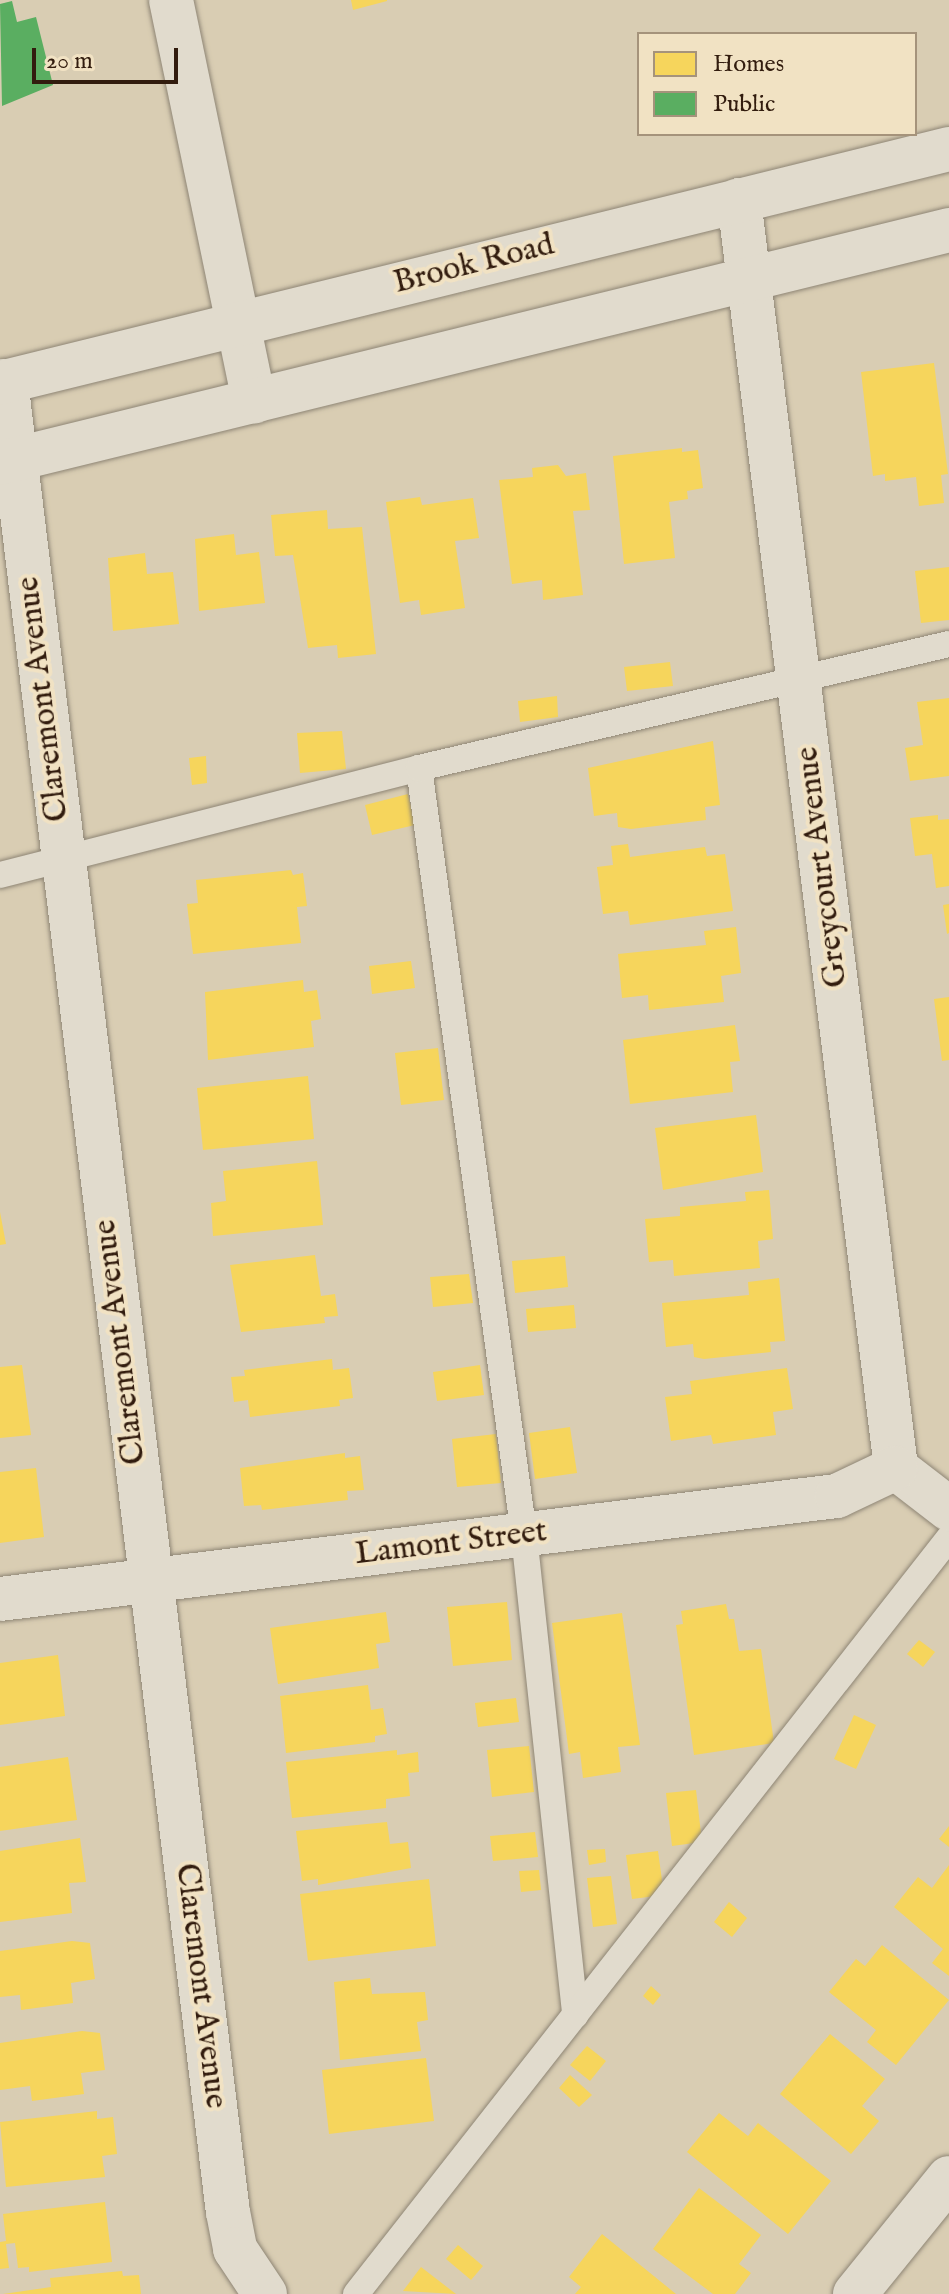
<!DOCTYPE html>
<html>
<head>
<meta charset="utf-8">
<style>
	body { margin:0 }
	#map { position:relative; width:949px; height:2294px; overflow:hidden; background:#d9cdb3; font-family:"IM FELL English",serif }
	div>[style] { position:absolute }
	.homes>* { inset:0; background:#f6d55c }
	.public>* { inset:0; background:#5aae61 }
	.roads { filter:drop-shadow(0 0 2px #8e8575) drop-shadow(0 0 2px #8e8575) }
	.service>* { height:26px; margin:-13px; padding:0 13px; transform-origin:13px; border-radius:13px; background:#e1dbcd }
	.minor>* { height:44px; margin:-22px; padding:0 22px; transform-origin:22px; border-radius:22px; background:#e1dbcd }
	.tertiary>* { height:44px; margin:-22px; padding:0 22px; transform-origin:22px; border-radius:22px; background:#e1dbcd }
	.secondary>* { height:44px; margin:-22px; padding:0 22px; transform-origin:22px; border-radius:22px; background:#e1dbcd }
	span { translate:-50% -50%; white-space:nowrap; text-align:center; line-height:1.15; -webkit-text-stroke:8px #f1e2c3; paint-order:stroke }
	.street-label { font-size:32px; color:#321c0e }
	.legend { position:absolute; left:637px; top:32px; width:280px; height:104px; box-sizing:border-box; background:#f1e2c3; border:2px solid #a5937b; margin:0; padding:10px 14px; list-style:none; font-size:24px; color:#321c0e }
	.legend li { display:flex; align-items:center; gap:16px; height:40px }
	.legend b { width:40px; border:2px solid #a5937b }
	.scale { position:absolute; left:32px; top:48px; width:146px; height:36px; box-sizing:border-box; border:4px solid #321c0e; border-top:0; padding-left:10px; font-size:24px; line-height:28px; white-space:nowrap; color:#321c0e; -webkit-text-stroke:6px #f1e2c3; paint-order:stroke }
</style>
</head>
<body>
<div id="map">
	<div class="homes">
		<i style="clip-path:polygon(351px 0,387px 0,387px 1px,353px 10px)"></i>
		<i style="clip-path:polygon(934px 363px,948px 474px,941px 475px,944px 503px,919px 506px,916px 477px,885px 481px,885px 474px,873px 476px,861px 372px)"></i>
		<i style="clip-path:polygon(682px 448px,682px 452px,698px 450px,703px 488px,687px 491px,688px 499px,669px 502px,675px 558px,624px 564px,613px 456px)"></i>
		<i style="clip-path:polygon(558px 465px,566px 476px,586px 473px,590px 510px,573px 511px,583px 595px,543px 600px,542px 580px,512px 584px,499px 480px,533px 477px,532px 468px)"></i>
		<i style="clip-path:polygon(420px 497px,422px 505px,473px 498px,479px 538px,455px 541px,465px 608px,421px 615px,419px 600px,400px 603px,386px 502px)"></i>
		<i style="clip-path:polygon(327px 510px,328px 529px,362px 527px,376px 654px,338px 658px,337px 645px,308px 648px,293px 555px,275px 556px,271px 515px)"></i>
		<i style="clip-path:polygon(234px 534px,236px 555px,259px 552px,265px 603px,199px 611px,195px 539px)"></i>
		<i style="clip-path:polygon(145px 553px,147px 574px,173px 572px,179px 624px,113px 631px,108px 558px)"></i>
		<i style="clip-path:polygon(949px 567px,949px 620px,921px 623px,915px 571px)"></i>
		<i style="clip-path:polygon(670px 662px,673px 686px,627px 691px,624px 667px)"></i>
		<i style="clip-path:polygon(557px 696px,558px 717px,520px 722px,518px 701px)"></i>
		<i style="clip-path:polygon(949px 698px,949px 776px,910px 781px,905px 748px,923px 745px,917px 702px)"></i>
		<i style="clip-path:polygon(342px 731px,346px 769px,300px 773px,297px 733px)"></i>
		<i style="clip-path:polygon(713px 741px,720px 805px,705px 807px,706px 820px,631px 829px,618px 827px,617px 813px,594px 816px,588px 768px)"></i>
		<i style="clip-path:polygon(206px 756px,207px 783px,192px 785px,189px 758px)"></i>
		<i style="clip-path:polygon(408px 794px,415px 825px,372px 835px,365px 805px)"></i>
		<i style="clip-path:polygon(938px 815px,938px 820px,949px 819px,949px 886px,936px 888px,932px 854px,915px 856px,910px 818px)"></i>
		<i style="clip-path:polygon(628px 844px,630px 857px,705px 847px,707px 856px,725px 854px,733px 911px,630px 925px,628px 911px,603px 914px,597px 867px,613px 865px,611px 846px)"></i>
		<i style="clip-path:polygon(291px 870px,293px 875px,303px 873px,307px 906px,297px 907px,301px 943px,193px 954px,187px 904px,198px 903px,196px 880px)"></i>
		<i style="clip-path:polygon(949px 904px,949px 933px,947px 934px,943px 905px)"></i>
		<i style="clip-path:polygon(736px 927px,741px 973px,721px 976px,724px 1002px,649px 1010px,648px 995px,622px 998px,618px 954px,706px 945px,704px 931px)"></i>
		<i style="clip-path:polygon(411px 961px,415px 988px,372px 994px,369px 966px)"></i>
		<i style="clip-path:polygon(303px 980px,304px 992px,317px 990px,321px 1019px,311px 1021px,314px 1047px,208px 1060px,205px 992px)"></i>
		<i style="clip-path:polygon(949px 997px,949px 1060px,942px 1061px,934px 999px)"></i>
		<i style="clip-path:polygon(735px 1025px,740px 1061px,730px 1062px,733px 1092px,630px 1104px,623px 1040px)"></i>
		<i style="clip-path:polygon(438px 1048px,444px 1100px,401px 1105px,395px 1053px)"></i>
		<i style="clip-path:polygon(308px 1076px,314px 1139px,203px 1150px,197px 1088px)"></i>
		<i style="clip-path:polygon(756px 1115px,763px 1172px,663px 1190px,655px 1128px)"></i>
		<i style="clip-path:polygon(317px 1161px,323px 1225px,213px 1236px,211px 1203px,226px 1201px,223px 1171px)"></i>
		<i style="clip-path:polygon(769px 1190px,773px 1239px,758px 1241px,760px 1268px,674px 1276px,673px 1260px,649px 1262px,645px 1219px,680px 1216px,680px 1207px,746px 1201px,745px 1192px)"></i>
		<i style="clip-path:polygon(0 1212px,6px 1244px,0 1245px)"></i>
		<i style="clip-path:polygon(315px 1255px,321px 1296px,335px 1294px,338px 1316px,324px 1317px,325px 1323px,241px 1332px,230px 1265px)"></i>
		<i style="clip-path:polygon(565px 1256px,568px 1287px,515px 1293px,512px 1261px)"></i>
		<i style="clip-path:polygon(469px 1274px,473px 1303px,433px 1307px,430px 1277px)"></i>
		<i style="clip-path:polygon(779px 1278px,785px 1341px,770px 1342px,771px 1352px,704px 1359px,694px 1357px,693px 1344px,666px 1347px,662px 1303px,749px 1295px,748px 1282px)"></i>
		<i style="clip-path:polygon(574px 1305px,576px 1328px,528px 1332px,526px 1309px)"></i>
		<i style="clip-path:polygon(332px 1359px,333px 1370px,349px 1368px,353px 1398px,339px 1400px,340px 1406px,250px 1417px,248px 1400px,234px 1402px,231px 1377px,245px 1376px,244px 1370px)"></i>
		<i style="clip-path:polygon(22px 1365px,31px 1435px,0 1438px,0 1367px)"></i>
		<i style="clip-path:polygon(480px 1365px,484px 1395px,437px 1401px,433px 1372px)"></i>
		<i style="clip-path:polygon(787px 1368px,793px 1409px,773px 1412px,776px 1435px,713px 1444px,711px 1435px,671px 1441px,665px 1397px,692px 1394px,690px 1381px)"></i>
		<i style="clip-path:polygon(570px 1427px,577px 1473px,535px 1479px,529px 1433px)"></i>
		<i style="clip-path:polygon(496px 1434px,501px 1483px,457px 1487px,452px 1439px)"></i>
		<i style="clip-path:polygon(345px 1453px,345px 1458px,360px 1456px,364px 1490px,347px 1491px,348px 1500px,262px 1510px,261px 1505px,244px 1506px,240px 1468px)"></i>
		<i style="clip-path:polygon(36px 1468px,44px 1537px,0 1543px,0 1472px)"></i>
		<i style="clip-path:polygon(507px 1602px,512px 1660px,453px 1666px,447px 1607px)"></i>
		<i style="clip-path:polygon(726px 1604px,729px 1619px,734px 1619px,739px 1651px,761px 1649px,774px 1743px,694px 1755px,676px 1625px,683px 1624px,681px 1611px)"></i>
		<i style="clip-path:polygon(386px 1612px,390px 1642px,376px 1644px,379px 1668px,278px 1684px,270px 1628px)"></i>
		<i style="clip-path:polygon(622px 1613px,640px 1745px,618px 1747px,621px 1772px,583px 1778px,580px 1752px,569px 1754px,552px 1623px)"></i>
		<i style="clip-path:polygon(919px 1640px,935px 1652px,923px 1667px,907px 1654px)"></i>
		<i style="clip-path:polygon(58px 1655px,65px 1716px,0 1725px,0 1663px)"></i>
		<i style="clip-path:polygon(368px 1685px,371px 1710px,383px 1708px,387px 1734px,375px 1736px,375px 1742px,286px 1753px,280px 1696px)"></i>
		<i style="clip-path:polygon(516px 1698px,519px 1722px,478px 1727px,475px 1703px)"></i>
		<i style="clip-path:polygon(854px 1715px,876px 1725px,856px 1769px,834px 1759px)"></i>
		<i style="clip-path:polygon(529px 1746px,534px 1792px,492px 1797px,487px 1750px)"></i>
		<i style="clip-path:polygon(397px 1750px,397px 1755px,418px 1752px,419px 1772px,408px 1773px,410px 1796px,386px 1799px,386px 1808px,292px 1818px,286px 1762px)"></i>
		<i style="clip-path:polygon(68px 1757px,77px 1820px,0 1831px,0 1767px)"></i>
		<i style="clip-path:polygon(696px 1790px,702px 1842px,672px 1846px,666px 1793px)"></i>
		<i style="clip-path:polygon(387px 1822px,390px 1844px,408px 1842px,411px 1868px,318px 1885px,318px 1879px,302px 1881px,296px 1831px)"></i>
		<i style="clip-path:polygon(949px 1826px,949px 1847px,939px 1839px)"></i>
		<i style="clip-path:polygon(535px 1832px,538px 1857px,493px 1861px,490px 1836px)"></i>
		<i style="clip-path:polygon(80px 1838px,86px 1882px,69px 1883px,72px 1913px,0 1922px,0 1851px)"></i>
		<i style="clip-path:polygon(605px 1849px,606px 1862px,589px 1865px,587px 1850px)"></i>
		<i style="clip-path:polygon(658px 1851px,664px 1895px,632px 1899px,626px 1855px)"></i>
		<i style="clip-path:polygon(949px 1865px,949px 1976px,932px 1963px,943px 1949px,894px 1907px,918px 1877px,932px 1888px)"></i>
		<i style="clip-path:polygon(539px 1870px,541px 1890px,521px 1892px,519px 1871px)"></i>
		<i style="clip-path:polygon(611px 1876px,617px 1924px,593px 1927px,587px 1878px)"></i>
		<i style="clip-path:polygon(429px 1879px,436px 1946px,308px 1961px,300px 1894px)"></i>
		<i style="clip-path:polygon(729px 1902px,747px 1918px,732px 1937px,714px 1922px)"></i>
		<i style="clip-path:polygon(72px 1941px,90px 1943px,95px 1979px,71px 1983px,73px 2003px,21px 2010px,20px 1995px,0 1997px,0 1951px)"></i>
		<i style="clip-path:polygon(882px 1945px,949px 2000px,896px 2065px,867px 2042px,876px 2030px,829px 1992px,856px 1959px,865px 1966px)"></i>
		<i style="clip-path:polygon(370px 1978px,372px 1994px,425px 1992px,428px 2020px,417px 2022px,421px 2051px,340px 2060px,334px 1982px)"></i>
		<i style="clip-path:polygon(651px 1986px,661px 1995px,653px 2005px,643px 1996px)"></i>
		<i style="clip-path:polygon(82px 2031px,100px 2033px,105px 2070px,81px 2073px,84px 2094px,32px 2101px,30px 2086px,0 2090px,0 2043px)"></i>
		<i style="clip-path:polygon(830px 2034px,885px 2079px,862px 2106px,879px 2121px,851px 2154px,780px 2094px)"></i>
		<i style="clip-path:polygon(587px 2046px,606px 2061px,590px 2081px,570px 2065px)"></i>
		<i style="clip-path:polygon(426px 2058px,434px 2121px,329px 2134px,322px 2070px)"></i>
		<i style="clip-path:polygon(570px 2075px,592px 2095px,579px 2107px,559px 2088px)"></i>
		<i style="clip-path:polygon(97px 2111px,97px 2119px,113px 2117px,117px 2154px,102px 2156px,105px 2177px,6px 2187px,0 2122px)"></i>
		<i style="clip-path:polygon(719px 2113px,748px 2136px,758px 2123px,831px 2181px,788px 2234px,687px 2152px)"></i>
		<i style="clip-path:polygon(699px 2188px,761px 2235px,739px 2264px,751px 2273px,735px 2294px,713px 2294px,653px 2249px)"></i>
		<i style="clip-path:polygon(105px 2202px,112px 2262px,29px 2272px,29px 2267px,18px 2268px,15px 2243px,6px 2244px,9px 2268px,0 2269px,0 2242px,6px 2241px,3px 2214px)"></i>
		<i style="clip-path:polygon(602px 2234px,676px 2294px,575px 2294px,581px 2287px,569px 2277px)"></i>
		<i style="clip-path:polygon(458px 2245px,483px 2266px,471px 2280px,446px 2259px)"></i>
		<i style="clip-path:polygon(421px 2267px,456px 2294px,403px 2291px)"></i>
		<i style="clip-path:polygon(122px 2271px,123px 2276px,139px 2275px,141px 2294px,3px 2294px,51px 2287px,50px 2278px)"></i>
	</div>
	<div class="public">
		<i style="clip-path:polygon(12px 1px,17px 22px,36px 17px,53px 85px,2px 106px,0 4px)"></i>
	</div>
	<div class="roads">
		<div class="service">
			<i style="left:419px;top:768px;width:774px;rotate:82.2deg"></i>
			<i style="left:524px;top:1535px;width:483px;rotate:83.9deg"></i>
			<i style="left:0;top:875px;width:432px;rotate:-14.3deg"></i>
			<i style="left:419px;top:768px;width:544px;rotate:-13.17deg"></i>
			<i style="left:356px;top:2294px;width:961px;rotate:-51.89deg"></i>
		</div>
		<div class="minor">
			<i style="left:171px;top:0;width:410px;rotate:78.3deg"></i>
			<i style="left:739px;top:200px;width:1278px;rotate:82.94deg"></i>
			<i style="left:896px;top:1468px;width:67px;rotate:37.7deg"></i>
			<i style="left:6px;top:381px;width:1844px;rotate:83.09deg"></i>
			<i style="left:228px;top:2212px;width:38px;rotate:79deg"></i>
			<i style="left:235px;top:2249px;width:54px;rotate:56.3deg"></i>
			<i style="left:0;top:1599px;width:843px;rotate:-7.02deg"></i>
			<i style="left:837px;top:1496px;width:65px;rotate:-25.4deg"></i>
		</div>
		<div class="tertiary">
			<i style="left:855px;top:2294px;width:149px;rotate:-51deg"></i>
		</div>
		<div class="secondary">
			<i style="left:0;top:383px;width:977px;rotate:-13.85deg"></i>
			<i style="left:0;top:463px;width:977px;rotate:-13.79deg"></i>
		</div>
	</div>
	<div class="street-label">
		<span style="left:474px;top:265px;rotate:-14deg">Brook Road</span>
		<span style="left:44px;top:699px;rotate:-97deg">Claremont Avenue</span>
		<span style="left:823px;top:867px;rotate:-97deg">Greycourt Avenue</span>
		<span style="left:121px;top:1342px;rotate:-97deg">Claremont Avenue</span>
		<span style="left:451px;top:1544px;rotate:-7deg">Lamont Street</span>
		<span style="left:200px;top:1986px;rotate:83deg">Claremont Avenue</span>
	</div>
	<ul class="legend">
	<li><b style="height:22px;background:#f6d55c"></b>Homes</li>
	<li><b style="height:22px;background:#5aae61"></b>Public</li>
	</ul>
	<div class="scale">20 m</div>
</div>
</body>
</html>
